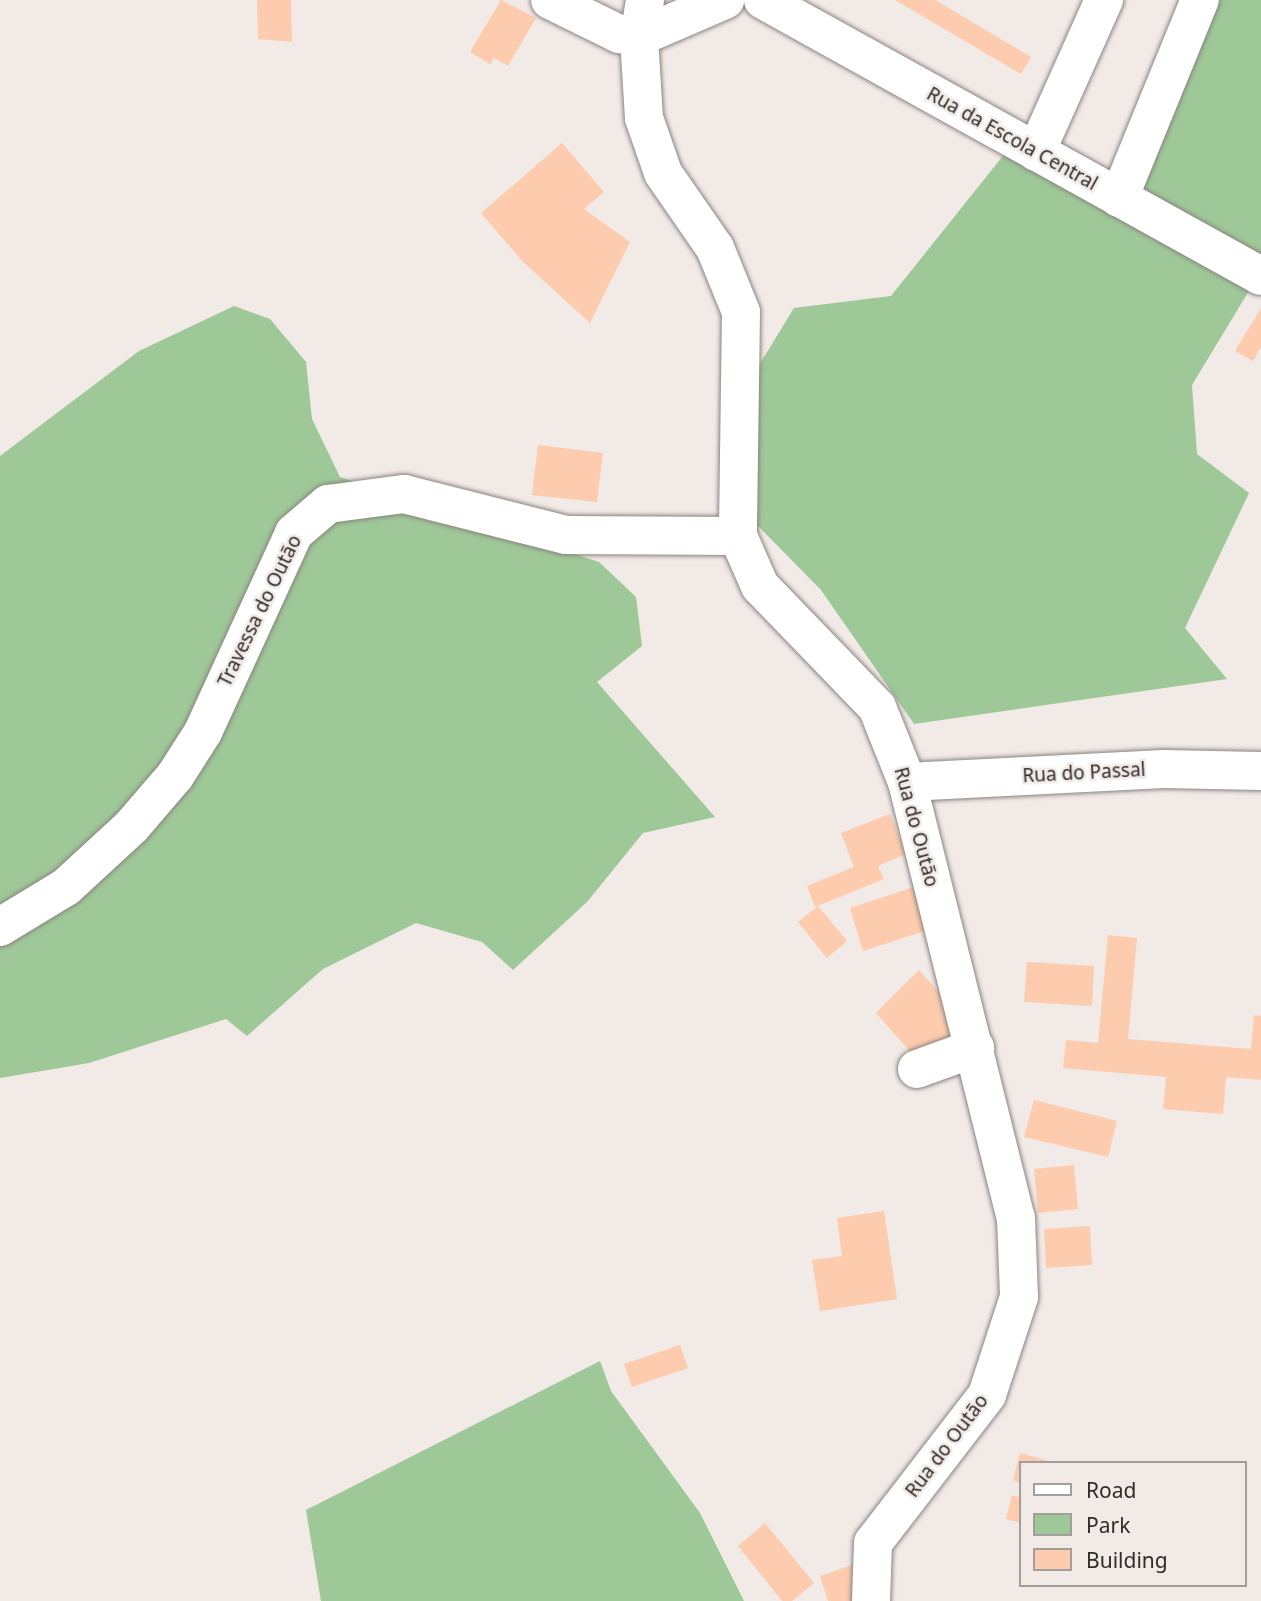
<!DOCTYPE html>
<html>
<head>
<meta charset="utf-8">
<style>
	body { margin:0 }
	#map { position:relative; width:1261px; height:1601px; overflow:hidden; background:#f1eae6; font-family:"Noto Sans",sans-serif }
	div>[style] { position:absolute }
	.green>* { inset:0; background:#9ec897 }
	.building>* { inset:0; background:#fdcbad }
	.roads { filter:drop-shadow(0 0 2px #8b8481) drop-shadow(0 0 2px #8b8481) }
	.minor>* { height:38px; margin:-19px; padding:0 19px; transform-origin:19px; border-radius:19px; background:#fff }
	span { translate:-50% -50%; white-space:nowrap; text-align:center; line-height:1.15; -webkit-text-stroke:5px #f1eae6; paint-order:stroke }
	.street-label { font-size:19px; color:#2f2c2b }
	.legend { position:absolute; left:1019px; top:1461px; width:228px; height:126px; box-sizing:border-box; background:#f1eae6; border:2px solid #a39e9b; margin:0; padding:9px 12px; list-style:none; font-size:21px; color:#2f2c2b }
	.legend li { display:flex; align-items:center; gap:14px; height:35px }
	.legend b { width:35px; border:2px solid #a39e9b }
</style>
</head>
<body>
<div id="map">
	<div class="green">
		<i style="clip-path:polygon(1202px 0,1261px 0,1261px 271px,1192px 385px,1197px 454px,1249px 493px,1185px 628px,1227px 679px,914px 724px,821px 590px,756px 524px,750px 380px,794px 308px,891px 296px,1010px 147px,1112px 208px)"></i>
		<i style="clip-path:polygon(234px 306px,270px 319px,306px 362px,312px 419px,340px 477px,599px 562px,636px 597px,642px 646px,597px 682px,715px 817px,643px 833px,587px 902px,513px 970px,482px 942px,416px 923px,323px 969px,247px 1036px,226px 1019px,89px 1063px,0 1078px,0 456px,139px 351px)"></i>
		<i style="clip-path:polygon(600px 1361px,611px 1391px,700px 1513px,744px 1601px,321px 1601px,306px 1510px)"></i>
	</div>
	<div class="building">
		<i style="clip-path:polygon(257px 0,291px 0,292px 42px,258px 39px)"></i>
		<i style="clip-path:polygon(501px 0,536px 18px,508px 66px,494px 58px,490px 64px,470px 52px)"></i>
		<i style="clip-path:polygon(895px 0,935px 0,1031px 57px,1021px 74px)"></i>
		<i style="clip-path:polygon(562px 143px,604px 192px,584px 209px,630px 242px,590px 323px,523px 262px,481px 213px)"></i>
		<i style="clip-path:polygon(1261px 308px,1261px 347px,1253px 361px,1235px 351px)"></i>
		<i style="clip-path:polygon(538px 445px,603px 453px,597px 502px,532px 495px)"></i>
		<i style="clip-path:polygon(890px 814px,906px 854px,878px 866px,884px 879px,815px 907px,807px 886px,854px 867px,841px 833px)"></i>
		<i style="clip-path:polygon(914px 887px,928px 930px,863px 951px,850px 908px)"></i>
		<i style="clip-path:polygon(818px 906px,847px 941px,827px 958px,798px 922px)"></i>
		<i style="clip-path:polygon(1108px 935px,1137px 938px,1128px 1039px,1251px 1049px,1254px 1015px,1261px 1016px,1261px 1080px,1226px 1077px,1223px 1114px,1163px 1109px,1166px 1077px,1063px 1068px,1066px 1040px,1098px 1043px)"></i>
		<i style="clip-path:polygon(1027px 962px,1094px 966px,1092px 1006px,1024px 1002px)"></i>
		<i style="clip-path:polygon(919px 970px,969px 1026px,924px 1067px,876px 1013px)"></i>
		<i style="clip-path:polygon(1034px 1100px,1117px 1121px,1108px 1157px,1024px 1137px)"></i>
		<i style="clip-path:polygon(1074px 1165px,1078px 1209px,1038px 1213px,1034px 1169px)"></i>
		<i style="clip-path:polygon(884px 1211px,897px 1299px,820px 1311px,812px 1260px,842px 1256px,837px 1218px)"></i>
		<i style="clip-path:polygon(1090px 1226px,1092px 1265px,1046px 1268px,1044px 1229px)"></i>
		<i style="clip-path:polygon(680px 1345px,688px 1368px,632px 1387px,624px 1364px)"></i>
		<i style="clip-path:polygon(1020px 1453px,1053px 1462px,1053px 1463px,1021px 1463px,1021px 1483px,1013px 1480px)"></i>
		<i style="clip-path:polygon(1012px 1495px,1021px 1498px,1021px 1523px,1006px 1519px)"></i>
		<i style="clip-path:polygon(765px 1523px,814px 1583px,792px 1601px,782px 1601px,738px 1546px)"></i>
		<i style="clip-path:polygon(855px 1564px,867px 1601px,828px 1601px,820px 1576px)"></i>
	</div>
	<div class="roads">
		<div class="minor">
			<i style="left:550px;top:0;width:77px;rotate:26.2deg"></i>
			<i style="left:619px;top:34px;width:20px;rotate:9deg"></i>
			<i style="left:639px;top:37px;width:94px;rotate:-23.3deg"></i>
			<i style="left:645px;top:0;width:37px;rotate:99deg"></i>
			<i style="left:639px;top:37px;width:81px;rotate:86.5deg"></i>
			<i style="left:644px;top:118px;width:58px;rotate:70.9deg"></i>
			<i style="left:663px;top:173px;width:91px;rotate:55.3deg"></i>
			<i style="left:715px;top:248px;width:69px;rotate:67.9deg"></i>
			<i style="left:741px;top:312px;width:224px;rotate:90.8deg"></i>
			<i style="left:738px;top:536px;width:55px;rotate:66.3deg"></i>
			<i style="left:760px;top:586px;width:168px;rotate:46deg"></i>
			<i style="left:877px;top:707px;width:81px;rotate:68.2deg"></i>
			<i style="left:907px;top:782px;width:449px;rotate:76deg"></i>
			<i style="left:1016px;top:1218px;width:79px;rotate:87.8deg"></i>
			<i style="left:1019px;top:1297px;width:103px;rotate:108.1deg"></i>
			<i style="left:987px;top:1395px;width:187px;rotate:127.6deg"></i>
			<i style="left:873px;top:1543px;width:58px;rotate:92deg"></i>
			<i style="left:763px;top:0;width:569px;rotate:29deg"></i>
			<i style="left:1036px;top:152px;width:167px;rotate:-65.9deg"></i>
			<i style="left:1119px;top:198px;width:214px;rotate:-67.8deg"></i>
			<i style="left:907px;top:782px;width:257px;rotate:-2.9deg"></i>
			<i style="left:1164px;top:769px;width:97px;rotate:1.2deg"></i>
			<i style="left:0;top:927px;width:77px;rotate:-31.2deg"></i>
			<i style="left:66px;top:887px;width:90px;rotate:-42.7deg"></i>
			<i style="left:132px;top:826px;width:66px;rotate:-49.3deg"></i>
			<i style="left:175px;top:776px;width:52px;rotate:-57.5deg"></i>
			<i style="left:203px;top:732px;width:219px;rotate:-65.4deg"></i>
			<i style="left:294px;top:533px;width:45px;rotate:-40.5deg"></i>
			<i style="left:328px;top:504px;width:77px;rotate:-7.5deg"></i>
			<i style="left:404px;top:494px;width:167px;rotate:14.2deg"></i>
			<i style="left:566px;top:535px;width:172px;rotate:0.3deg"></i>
			<i style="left:917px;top:1069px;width:62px;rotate:-19.9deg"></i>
		</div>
	</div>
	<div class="street-label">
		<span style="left:1012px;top:139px;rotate:29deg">Rua da Escola Central</span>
		<span style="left:260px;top:611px;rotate:-64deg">Travessa do Outão</span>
		<span style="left:1084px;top:773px;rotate:-3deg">Rua do Passal</span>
		<span style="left:916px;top:827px;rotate:75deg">Rua do Outão</span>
		<span style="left:947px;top:1446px;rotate:-53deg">Rua do Outão</span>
	</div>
	<ul class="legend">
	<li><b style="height:9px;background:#fff"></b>Road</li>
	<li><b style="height:19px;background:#9ec897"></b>Park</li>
	<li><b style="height:19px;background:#fdcbad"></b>Building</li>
	</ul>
</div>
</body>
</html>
